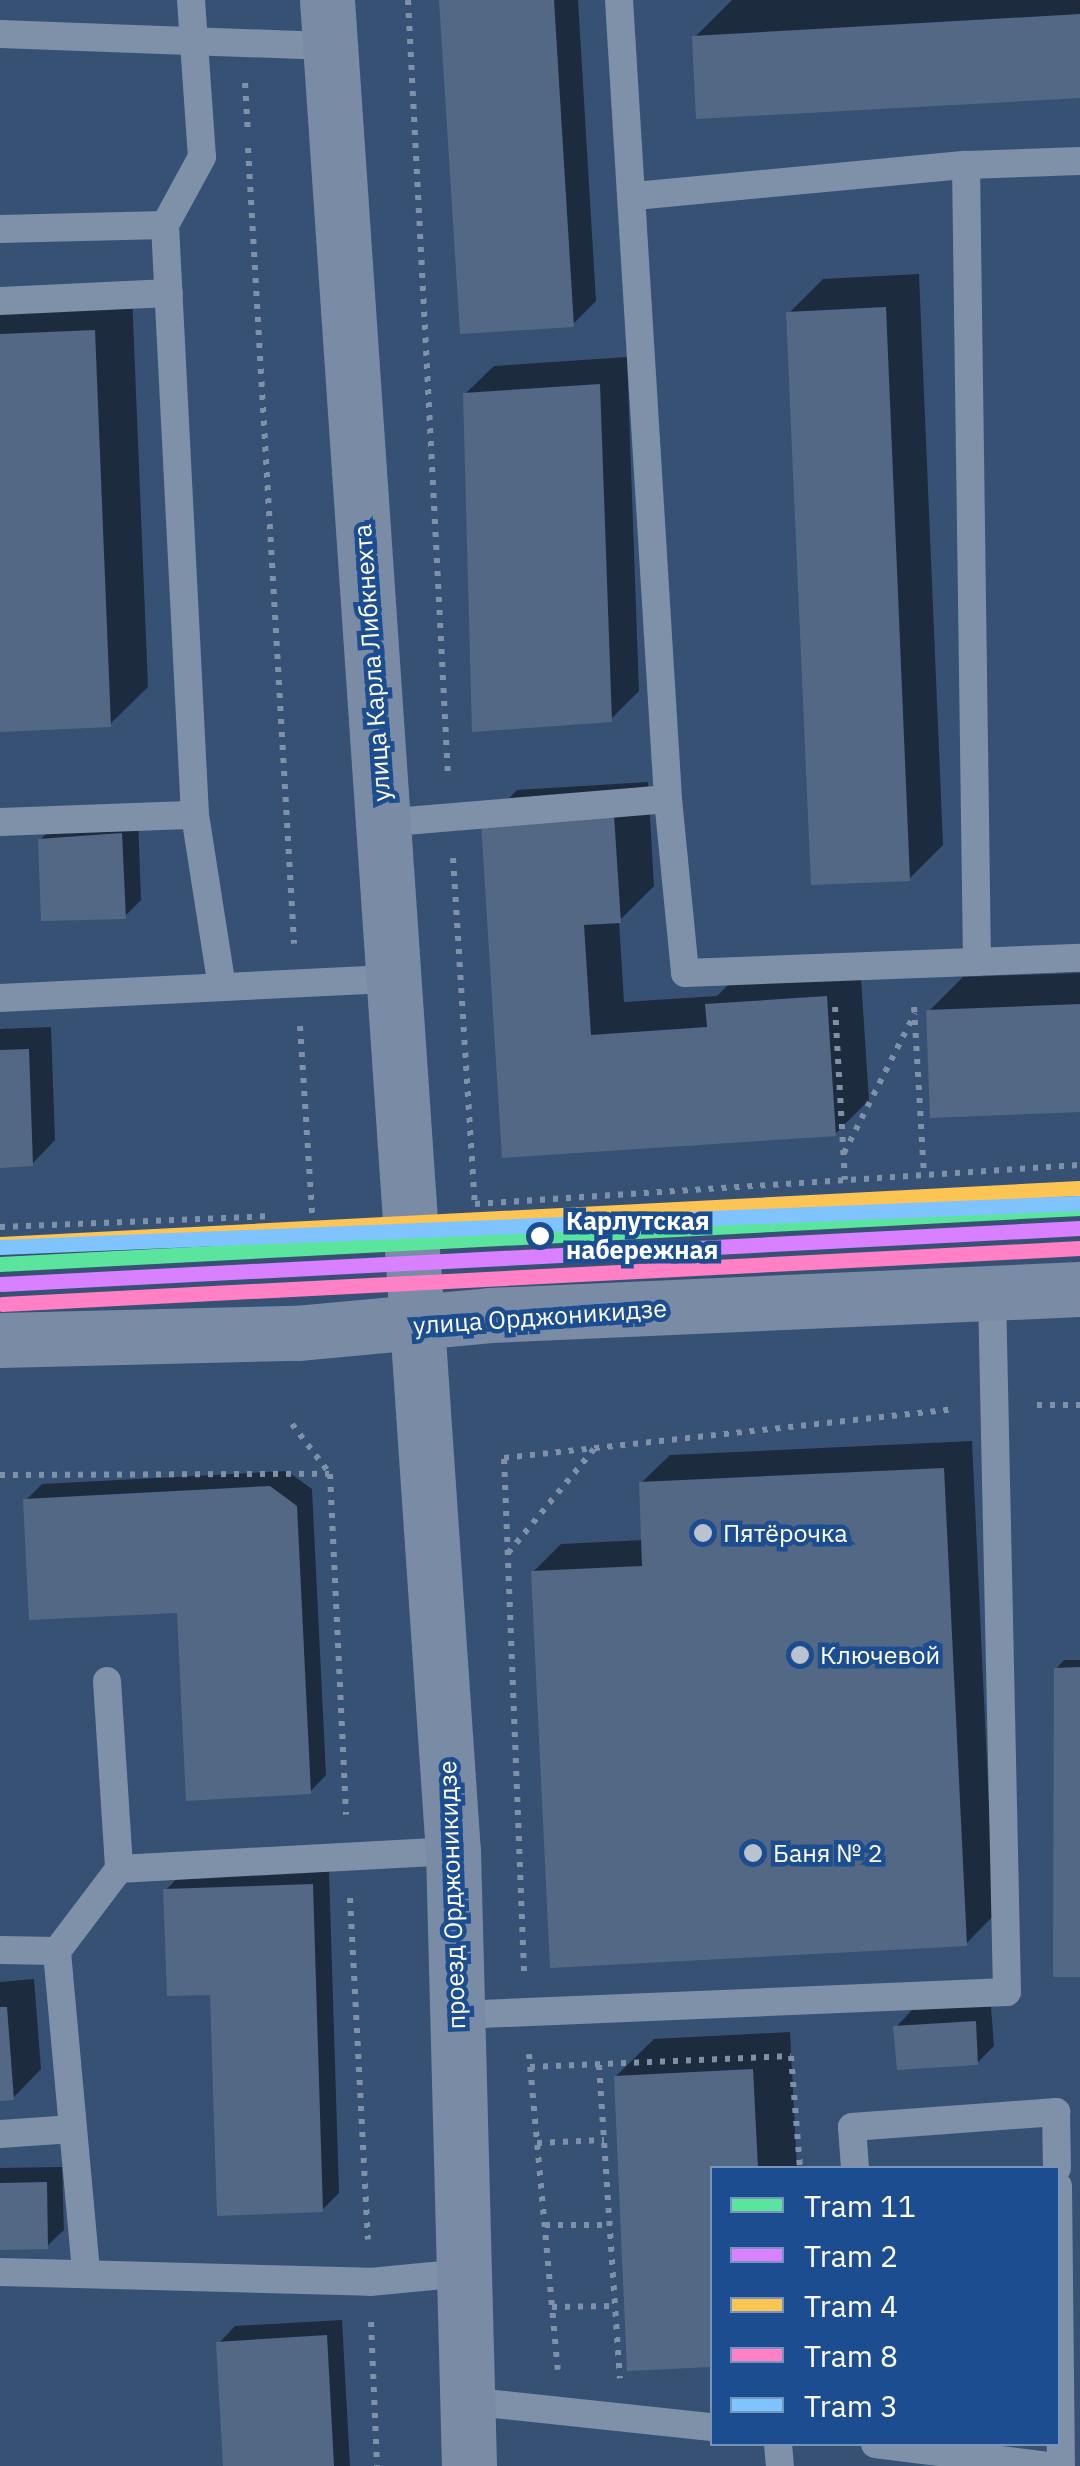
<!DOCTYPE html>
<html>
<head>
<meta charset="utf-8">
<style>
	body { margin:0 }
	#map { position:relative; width:1080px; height:2466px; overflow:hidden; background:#375175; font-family:"IBM Plex Sans",sans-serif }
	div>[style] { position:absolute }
	.shadow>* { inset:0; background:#0007 }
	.building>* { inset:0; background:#536885 }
	.path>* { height:6px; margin-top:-3px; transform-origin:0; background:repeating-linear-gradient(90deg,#7e91a9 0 5px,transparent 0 13px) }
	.service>* { height:28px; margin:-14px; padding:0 14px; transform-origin:14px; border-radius:14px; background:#7e91a9 }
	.secondary>* { height:55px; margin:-27.5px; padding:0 27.5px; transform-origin:27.5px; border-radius:27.5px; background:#7a8ca5 }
	.tram-1>* { height:15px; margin:-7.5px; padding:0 7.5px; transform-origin:7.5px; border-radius:7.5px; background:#5ae49d }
	.tram-2>* { height:15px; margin:-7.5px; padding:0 7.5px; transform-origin:7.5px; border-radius:7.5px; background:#d880ff }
	.tram-3>* { height:15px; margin:-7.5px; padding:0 7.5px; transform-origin:7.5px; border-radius:7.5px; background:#fcc553 }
	.tram-4>* { height:15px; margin:-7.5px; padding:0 7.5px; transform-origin:7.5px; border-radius:7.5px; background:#ff80c5 }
	.tram-5>* { height:15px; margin:-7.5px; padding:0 7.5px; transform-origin:7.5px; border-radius:7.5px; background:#80c4ff }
	.dots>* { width:28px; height:28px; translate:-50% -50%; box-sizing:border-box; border:5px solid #1c4d90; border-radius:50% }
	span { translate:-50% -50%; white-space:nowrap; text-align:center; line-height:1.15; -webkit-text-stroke:9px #1c4d90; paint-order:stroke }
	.street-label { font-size:25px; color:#fff }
	.stop-label { font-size:25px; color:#fff; font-weight:700 }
	.left { translate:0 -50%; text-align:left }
	.poi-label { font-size:25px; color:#fff }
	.legend { position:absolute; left:710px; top:2166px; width:350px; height:280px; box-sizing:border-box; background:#1c4d90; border:2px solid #7794bc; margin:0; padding:12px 18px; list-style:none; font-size:30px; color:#fff }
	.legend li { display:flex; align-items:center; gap:20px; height:50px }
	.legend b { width:50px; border:2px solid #7794bc }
</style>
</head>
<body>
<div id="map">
	<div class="shadow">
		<i style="clip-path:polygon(441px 0,578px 0,596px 301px,573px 324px)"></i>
		<i style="clip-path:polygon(732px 0,1080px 0,1080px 95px,695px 37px)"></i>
		<i style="clip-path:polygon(919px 274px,943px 845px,909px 879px,789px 313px,823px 279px)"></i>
		<i style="clip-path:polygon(132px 294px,148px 687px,110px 724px,0 730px,0 299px)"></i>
		<i style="clip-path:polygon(627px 357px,639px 691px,611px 719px,465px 394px,494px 366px)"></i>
		<i style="clip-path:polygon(648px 782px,654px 886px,619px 921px,624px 1002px,717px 996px,742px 971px,860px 963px,869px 1100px,835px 1134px,504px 1155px,483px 824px,517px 790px)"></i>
		<i style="clip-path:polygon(138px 818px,141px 900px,125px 916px,40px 840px,57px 823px)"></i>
		<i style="clip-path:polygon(1080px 973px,1080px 1110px,929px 1011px,963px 977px)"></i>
		<i style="clip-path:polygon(51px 1027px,55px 1140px,32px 1164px,0 1165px,0 1029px)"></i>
		<i style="clip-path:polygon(972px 1441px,994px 1915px,966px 1944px,533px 1572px,561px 1544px,644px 1540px,641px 1483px,670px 1455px)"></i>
		<i style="clip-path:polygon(287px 1471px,312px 1489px,326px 1775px,310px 1792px,179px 1610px,26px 1500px,42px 1484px)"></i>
		<i style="clip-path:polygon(1064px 1660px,1080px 1660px,1080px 1975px,1056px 1669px)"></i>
		<i style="clip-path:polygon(329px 1869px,339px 2193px,322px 2210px,166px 1890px,182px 1873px)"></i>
		<i style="clip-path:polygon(34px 1979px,41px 2069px,13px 2098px,0 2099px,0 1982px)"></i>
		<i style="clip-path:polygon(991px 2006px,994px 2046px,977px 2063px,896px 2027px,912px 2010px)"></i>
		<i style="clip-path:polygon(790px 2032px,797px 2168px,712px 2168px,712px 2365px,630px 2369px,616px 2076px,654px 2039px)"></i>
		<i style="clip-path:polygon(62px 2167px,64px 2230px,47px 2246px,0 2248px,0 2168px)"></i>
		<i style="clip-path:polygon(342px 2320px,350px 2466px,226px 2466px,219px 2343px,235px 2326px)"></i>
	</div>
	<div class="building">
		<i style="clip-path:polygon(439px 0,554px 0,574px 327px,460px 334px)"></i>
		<i style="clip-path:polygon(1080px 14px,1080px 98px,696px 119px,692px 36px)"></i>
		<i style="clip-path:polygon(886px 307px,910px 881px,811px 885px,786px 312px)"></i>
		<i style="clip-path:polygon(95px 330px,111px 727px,0 732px,0 334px)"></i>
		<i style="clip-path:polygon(600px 384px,612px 722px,472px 732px,463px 393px)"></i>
		<i style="clip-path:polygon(614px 815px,621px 923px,584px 925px,591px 1035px,707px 1027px,705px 1004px,827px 996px,836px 1136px,502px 1158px,481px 823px)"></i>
		<i style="clip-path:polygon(122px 833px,126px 919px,41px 921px,38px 839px)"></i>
		<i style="clip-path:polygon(1080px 1004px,1080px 1112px,930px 1118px,926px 1010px)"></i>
		<i style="clip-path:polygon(29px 1049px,33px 1166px,0 1168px,0 1050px)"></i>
		<i style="clip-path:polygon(944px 1468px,967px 1946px,550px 1968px,531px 1571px,642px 1566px,639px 1482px)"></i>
		<i style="clip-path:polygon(270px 1486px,297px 1506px,311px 1794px,186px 1801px,177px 1613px,29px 1620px,23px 1499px)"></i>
		<i style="clip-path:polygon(1080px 1667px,1080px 1977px,1053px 1977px,1054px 1668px)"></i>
		<i style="clip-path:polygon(313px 1884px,323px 2212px,217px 2216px,210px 1995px,167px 1996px,163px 1889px)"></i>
		<i style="clip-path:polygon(0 2007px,7px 2007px,14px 2100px,0 2101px)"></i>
		<i style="clip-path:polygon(976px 2021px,978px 2065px,897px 2070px,893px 2026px)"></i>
		<i style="clip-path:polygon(753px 2069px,758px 2168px,712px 2168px,712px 2367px,627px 2371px,614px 2076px)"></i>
		<i style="clip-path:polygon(47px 2182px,48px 2249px,0 2250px,0 2183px)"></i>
		<i style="clip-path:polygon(327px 2335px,334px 2466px,223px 2466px,216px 2342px)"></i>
	</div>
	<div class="path">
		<i style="left:408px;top:0;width:776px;rotate:87.05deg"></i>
		<i style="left:245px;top:83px;width:52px;rotate:86.7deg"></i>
		<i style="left:248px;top:148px;width:797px;rotate:86.69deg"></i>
		<i style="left:453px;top:858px;width:347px;rotate:86.4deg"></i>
		<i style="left:475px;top:1204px;width:606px;rotate:-3.69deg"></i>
		<i style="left:835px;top:1007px;width:173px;rotate:86.7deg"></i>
		<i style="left:914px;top:1007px;width:168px;rotate:86.6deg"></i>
		<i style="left:300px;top:1026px;width:188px;rotate:86.3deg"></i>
		<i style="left:844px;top:1153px;width:157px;rotate:-63.1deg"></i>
		<i style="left:0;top:1227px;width:272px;rotate:-2.3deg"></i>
		<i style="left:1037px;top:1405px;width:43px"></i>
		<i style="left:292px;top:1424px;width:63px;rotate:52.8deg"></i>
		<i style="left:330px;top:1474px;width:341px;rotate:87.3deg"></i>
		<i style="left:0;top:1475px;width:329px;rotate:-0.2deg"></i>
		<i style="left:508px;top:1553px;width:135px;rotate:-50.4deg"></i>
		<i style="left:350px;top:1898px;width:342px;rotate:87deg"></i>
		<i style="left:524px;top:1971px;width:513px;rotate:-92.23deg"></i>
		<i style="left:504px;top:1458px;width:454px;rotate:-6.2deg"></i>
		<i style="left:529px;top:2054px;width:317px;rotate:84.8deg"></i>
		<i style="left:599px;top:2065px;width:314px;rotate:86.2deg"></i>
		<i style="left:530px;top:2067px;width:261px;rotate:-2.4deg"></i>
		<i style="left:791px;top:2056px;width:112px;rotate:85.4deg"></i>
		<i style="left:537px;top:2143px;width:67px;rotate:-2.6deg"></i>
		<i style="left:545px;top:2225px;width:65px"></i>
		<i style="left:552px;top:2307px;width:63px;rotate:-0.9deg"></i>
		<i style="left:371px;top:2322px;width:144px;rotate:87.6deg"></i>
	</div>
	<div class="service">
		<i style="left:191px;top:0;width:157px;rotate:86deg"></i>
		<i style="left:202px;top:157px;width:77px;rotate:118.6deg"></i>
		<i style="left:165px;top:225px;width:591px;rotate:87.09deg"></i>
		<i style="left:195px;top:815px;width:174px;rotate:81.1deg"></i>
		<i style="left:619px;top:0;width:801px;rotate:86.49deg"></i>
		<i style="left:668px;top:799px;width:175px;rotate:84.4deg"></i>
		<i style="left:685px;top:973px;width:395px;rotate:-2.2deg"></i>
		<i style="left:0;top:34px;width:331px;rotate:2.1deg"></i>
		<i style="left:966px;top:165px;width:114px;rotate:-2deg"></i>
		<i style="left:635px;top:196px;width:332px;rotate:-5.4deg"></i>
		<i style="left:966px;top:165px;width:797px;rotate:89.21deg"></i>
		<i style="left:0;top:229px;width:165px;rotate:-1.4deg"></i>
		<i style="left:0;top:301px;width:169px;rotate:-2.7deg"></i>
		<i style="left:0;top:822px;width:195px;rotate:-2.1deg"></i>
		<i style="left:382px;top:823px;width:287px;rotate:-4.8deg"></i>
		<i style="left:0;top:998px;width:393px;rotate:-2.8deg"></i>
		<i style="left:107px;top:1681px;width:188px;rotate:86.3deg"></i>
		<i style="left:0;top:1950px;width:57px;rotate:1deg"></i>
		<i style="left:457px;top:2015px;width:550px;rotate:-2.39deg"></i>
		<i style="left:1007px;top:1992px;width:699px;rotate:-91.23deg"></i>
		<i style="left:0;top:2134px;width:73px;rotate:-3.9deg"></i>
		<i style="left:855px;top:2168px;width:41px;rotate:-94.2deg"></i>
		<i style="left:852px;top:2127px;width:205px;rotate:-4.2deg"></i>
		<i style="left:1056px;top:2112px;width:56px;rotate:89deg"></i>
		<i style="left:1058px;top:2186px;width:280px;rotate:89.4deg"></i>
		<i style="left:86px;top:2271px;width:321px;rotate:-95.2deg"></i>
		<i style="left:57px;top:1951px;width:103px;rotate:-52.9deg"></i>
		<i style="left:119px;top:1869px;width:334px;rotate:-3.1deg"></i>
		<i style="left:0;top:2272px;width:370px;rotate:1.5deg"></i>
		<i style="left:370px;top:2282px;width:94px;rotate:-5.5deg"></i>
		<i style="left:467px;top:2401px;width:246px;rotate:6.1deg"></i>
		<i style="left:778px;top:2444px;width:22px;rotate:85deg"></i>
		<i style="left:875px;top:2444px;width:176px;rotate:7.2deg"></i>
	</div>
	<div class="secondary">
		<i style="left:327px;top:0;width:1855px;rotate:86.11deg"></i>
		<i style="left:453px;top:1851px;width:615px;rotate:88.51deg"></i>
		<i style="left:0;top:1340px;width:297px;rotate:-1.4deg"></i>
		<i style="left:297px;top:1333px;width:194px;rotate:-5.3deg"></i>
		<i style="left:490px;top:1315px;width:591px;rotate:-2.52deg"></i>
	</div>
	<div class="tram-1">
		<i style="left:0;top:1264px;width:1081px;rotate:-2.97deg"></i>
	</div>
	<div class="tram-2">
		<i style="left:1px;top:1284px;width:1080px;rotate:-2.97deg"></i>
	</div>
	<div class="tram-3">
		<i style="left:0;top:1244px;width:1080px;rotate:-2.97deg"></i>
	</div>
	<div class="tram-4">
		<i style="left:2px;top:1304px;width:1079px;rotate:-2.97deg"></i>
	</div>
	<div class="tram-5">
		<i style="left:0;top:1247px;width:1079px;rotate:-2.34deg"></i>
	</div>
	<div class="dots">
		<i style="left:540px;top:1236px;background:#fff"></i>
		<i style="left:703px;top:1533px;background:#b9c2cf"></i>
		<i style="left:800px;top:1655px;background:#b9c2cf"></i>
		<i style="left:753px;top:1853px;background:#b9c2cf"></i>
	</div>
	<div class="street-label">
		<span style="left:372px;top:663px;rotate:-94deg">улица Карла Либкнехта</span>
		<span style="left:540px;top:1317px;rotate:-4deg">улица Орджоникидзе</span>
		<span style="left:452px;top:1895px;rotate:-92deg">проезд Орджоникидзе</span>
	</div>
	<div class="stop-label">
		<span class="left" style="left:566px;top:1236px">Карлутская<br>набережная</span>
	</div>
	<div class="poi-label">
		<span class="left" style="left:723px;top:1533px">Пятёрочка</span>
		<span class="left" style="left:820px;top:1655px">Ключевой</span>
		<span class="left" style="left:773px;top:1853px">Баня № 2</span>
	</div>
	<ul class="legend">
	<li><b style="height:12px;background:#5ae49d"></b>Tram 11</li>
	<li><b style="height:12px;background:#d880ff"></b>Tram 2</li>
	<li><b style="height:12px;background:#fcc553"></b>Tram 4</li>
	<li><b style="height:12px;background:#ff80c5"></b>Tram 8</li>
	<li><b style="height:12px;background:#80c4ff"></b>Tram 3</li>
	</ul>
</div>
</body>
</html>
